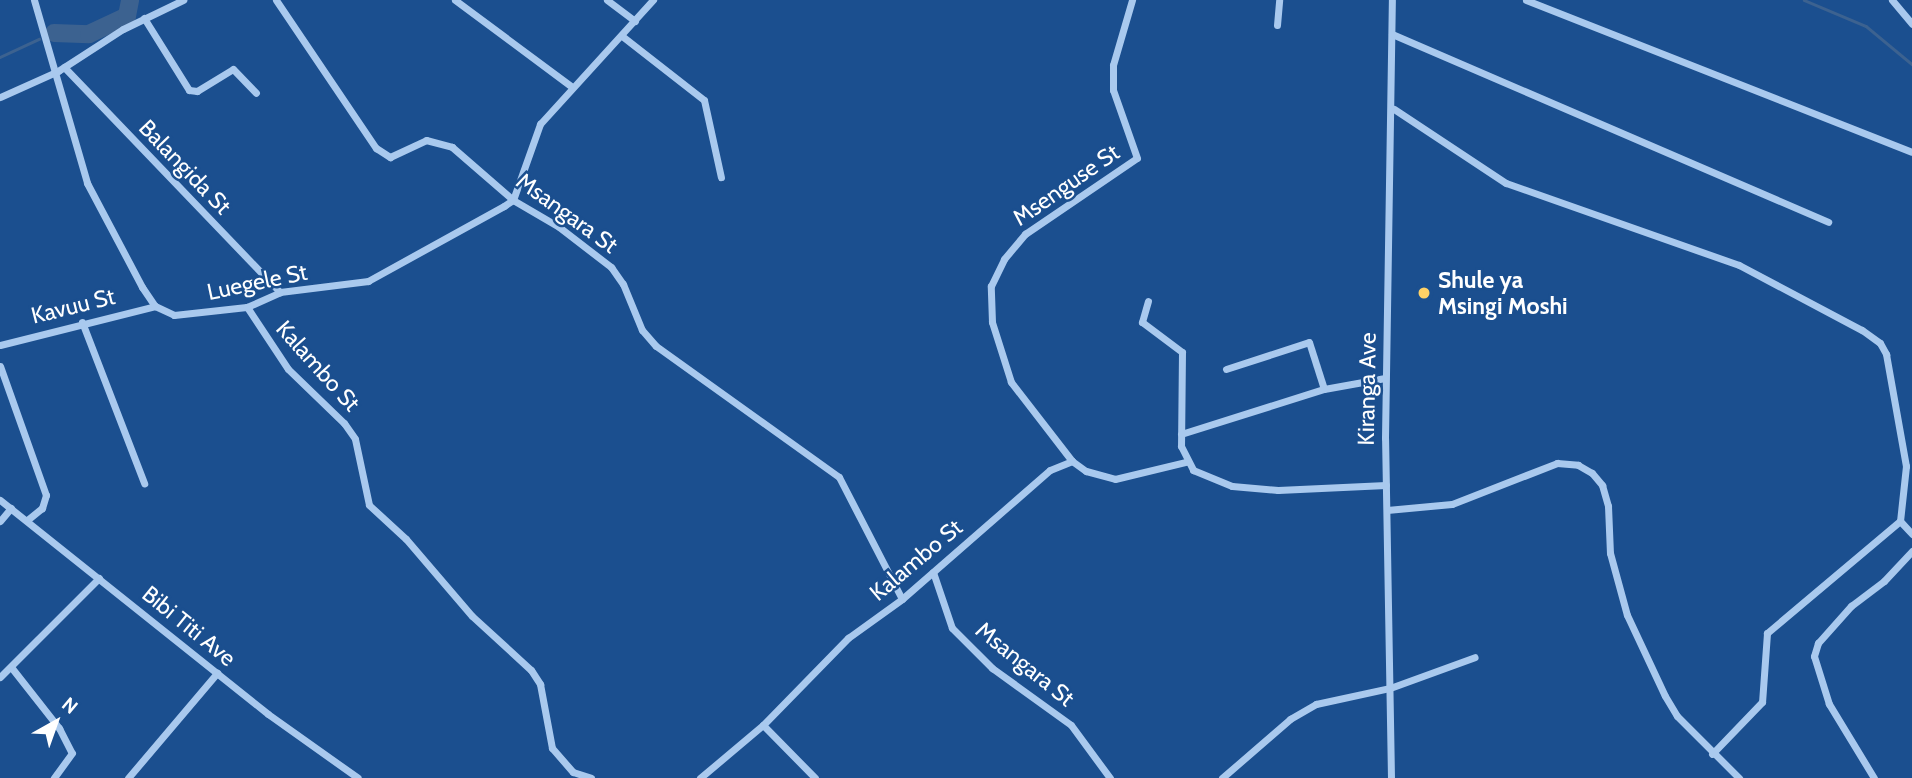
<!DOCTYPE html>
<html>
<head>
<meta charset="utf-8">
<style>
	body { margin:0 }
	#map { position:relative; width:1912px; height:778px; overflow:hidden; background:#1b4f8f; font-family:Cabin,sans-serif }
	div>[style] { position:absolute }
	.stream>* { height:2.5px; margin:-1.25px; padding:0 1.25px; transform-origin:1.25px; border-radius:1.25px; background:#3c6290 }
	.river>* { height:18px; margin:-9px; padding:0 9px; transform-origin:9px; border-radius:9px; background:#3c6290 }
	.street>* { height:7px; margin:-3.5px; padding:0 3.5px; transform-origin:3.5px; border-radius:3.5px; background:#a9c9ee }
	.dots>* { width:19px; height:19px; translate:-50% -50%; box-sizing:border-box; border:4px solid #1b4f8f; border-radius:50% }
	span { translate:-50% -50%; white-space:nowrap; text-align:center; line-height:1.15; -webkit-text-stroke:5px #1b4f8f; paint-order:stroke }
	.street-label { font-size:23px; color:#fff }
	.poi-label { font-size:23px; color:#fff; font-weight:700 }
	.left { translate:0 -50%; text-align:left }
	.north { position:absolute; left:21px; top:687px; width:70px; height:70px; -webkit-text-stroke:5px #1b4f8f; paint-order:stroke; rotate:40deg; font-size:19px; font-weight:700; line-height:28px; text-align:center; color:#fff }
	.north::after { content:''; display:block; margin:auto; width:24px; height:32px; background:#fff; clip-path:polygon(50% 0,100% 100%,50% 72%,0 100%) }
</style>
</head>
<body>
<div id="map">
	<div class="stream">
		<i style="left:1804px;top:0;width:67px;rotate:22.8deg"></i>
		<i style="left:1866px;top:26px;width:60px;rotate:39.6deg"></i>
		<i style="left:0;top:57px;width:43px;rotate:-24.8deg"></i>
	</div>
	<div class="river">
		<i style="left:54px;top:33px;width:35px;rotate:2deg"></i>
		<i style="left:89px;top:34px;width:42px;rotate:-25.3deg"></i>
		<i style="left:127px;top:16px;width:16px;rotate:-79deg"></i>
	</div>
	<div class="street">
		<i style="left:34px;top:0;width:191px;rotate:73.8deg"></i>
		<i style="left:87px;top:183px;width:118px;rotate:62.1deg"></i>
		<i style="left:142px;top:287px;width:23px;rotate:56deg"></i>
		<i style="left:155px;top:306px;width:21px;rotate:25deg"></i>
		<i style="left:174px;top:315px;width:73px;rotate:-6.3deg"></i>
		<i style="left:247px;top:307px;width:36px;rotate:-24deg"></i>
		<i style="left:280px;top:292px;width:89px;rotate:-7.1deg"></i>
		<i style="left:368px;top:281px;width:155px;rotate:-28.9deg"></i>
		<i style="left:504px;top:206px;width:11px;rotate:-34deg"></i>
		<i style="left:513px;top:200px;width:81px;rotate:-70.4deg"></i>
		<i style="left:540px;top:124px;width:168px;rotate:-47.7deg"></i>
		<i style="left:276px;top:0;width:179px;rotate:56deg"></i>
		<i style="left:376px;top:148px;width:17px;rotate:33deg"></i>
		<i style="left:390px;top:157px;width:40px;rotate:-25deg"></i>
		<i style="left:426px;top:140px;width:27px;rotate:15deg"></i>
		<i style="left:452px;top:147px;width:81px;rotate:41deg"></i>
		<i style="left:513px;top:200px;width:53px;rotate:30.4deg"></i>
		<i style="left:559px;top:227px;width:66px;rotate:37.6deg"></i>
		<i style="left:611px;top:267px;width:21px;rotate:55deg"></i>
		<i style="left:623px;top:284px;width:50px;rotate:67.6deg"></i>
		<i style="left:642px;top:330px;width:21px;rotate:49deg"></i>
		<i style="left:656px;top:346px;width:225px;rotate:35.6deg"></i>
		<i style="left:839px;top:477px;width:137px;rotate:62.7deg"></i>
		<i style="left:455px;top:0;width:144px;rotate:36.6deg"></i>
		<i style="left:607px;top:0;width:35px;rotate:37deg"></i>
		<i style="left:1526px;top:0;width:414px;rotate:21.5deg"></i>
		<i style="left:1892px;top:0;width:31px;rotate:50deg"></i>
		<i style="left:144px;top:18px;width:85px;rotate:58deg"></i>
		<i style="left:189px;top:90px;width:8px;rotate:7deg"></i>
		<i style="left:197px;top:91px;width:42px;rotate:-31.4deg"></i>
		<i style="left:233px;top:69px;width:33px;rotate:46deg"></i>
		<i style="left:1277px;top:25px;width:25px;rotate:-85deg"></i>
		<i style="left:1392px;top:34px;width:475px;rotate:23.3deg"></i>
		<i style="left:622px;top:36px;width:104px;rotate:38deg"></i>
		<i style="left:704px;top:100px;width:79px;rotate:77.6deg"></i>
		<i style="left:64px;top:67px;width:312px;rotate:46.2deg"></i>
		<i style="left:0;top:97px;width:64px;rotate:-24.1deg"></i>
		<i style="left:58px;top:71px;width:77px;rotate:-32.9deg"></i>
		<i style="left:123px;top:29px;width:67px;rotate:-25.8deg"></i>
		<i style="left:1394px;top:109px;width:134px;rotate:33.5deg"></i>
		<i style="left:1506px;top:183px;width:247px;rotate:19.4deg"></i>
		<i style="left:1739px;top:265px;width:139px;rotate:27.9deg"></i>
		<i style="left:1862px;top:330px;width:22px;rotate:36deg"></i>
		<i style="left:1880px;top:343px;width:13px;rotate:61deg"></i>
		<i style="left:1886px;top:354px;width:114px;rotate:79.9deg"></i>
		<i style="left:1906px;top:466px;width:55px;rotate:96.2deg"></i>
		<i style="left:1900px;top:521px;width:174px;rotate:139.9deg"></i>
		<i style="left:1767px;top:633px;width:69px;rotate:94.1deg"></i>
		<i style="left:1762px;top:702px;width:72px;rotate:133.9deg"></i>
		<i style="left:1148px;top:301px;width:22px;rotate:106deg"></i>
		<i style="left:1142px;top:322px;width:50px;rotate:36.9deg"></i>
		<i style="left:1182px;top:352px;width:94px;rotate:90.6deg"></i>
		<i style="left:1181px;top:446px;width:27px;rotate:63deg"></i>
		<i style="left:1193px;top:470px;width:42px;rotate:22.3deg"></i>
		<i style="left:1232px;top:486px;width:46px;rotate:5deg"></i>
		<i style="left:1278px;top:490px;width:108px;rotate:-2.7deg"></i>
		<i style="left:247px;top:307px;width:74px;rotate:56.5deg"></i>
		<i style="left:288px;top:369px;width:78px;rotate:44deg"></i>
		<i style="left:344px;top:423px;width:19px;rotate:55deg"></i>
		<i style="left:355px;top:439px;width:67px;rotate:78deg"></i>
		<i style="left:369px;top:505px;width:50px;rotate:42.6deg"></i>
		<i style="left:406px;top:539px;width:101px;rotate:49.4deg"></i>
		<i style="left:472px;top:616px;width:80px;rotate:42.5deg"></i>
		<i style="left:531px;top:670px;width:17px;rotate:57deg"></i>
		<i style="left:540px;top:684px;width:65px;rotate:79.4deg"></i>
		<i style="left:552px;top:748px;width:32px;rotate:49deg"></i>
		<i style="left:573px;top:772px;width:19px;rotate:18deg"></i>
		<i style="left:82px;top:322px;width:173px;rotate:68.9deg"></i>
		<i style="left:0;top:345px;width:160px;rotate:-14.1deg"></i>
		<i style="left:0;top:366px;width:137px;rotate:70.4deg"></i>
		<i style="left:46px;top:495px;width:14px;rotate:107deg"></i>
		<i style="left:42px;top:508px;width:19px;rotate:141deg"></i>
		<i style="left:1226px;top:369px;width:87px;rotate:-18deg"></i>
		<i style="left:1309px;top:342px;width:49px;rotate:72.3deg"></i>
		<i style="left:1181px;top:434px;width:150px;rotate:-17.5deg"></i>
		<i style="left:1324px;top:389px;width:62px;rotate:-10.2deg"></i>
		<i style="left:1072px;top:461px;width:100px;rotate:-127.7deg"></i>
		<i style="left:1011px;top:382px;width:63px;rotate:-107.6deg"></i>
		<i style="left:992px;top:322px;width:36px;rotate:-92deg"></i>
		<i style="left:991px;top:286px;width:30px;rotate:-64deg"></i>
		<i style="left:1004px;top:259px;width:33px;rotate:-50deg"></i>
		<i style="left:1025px;top:234px;width:135px;rotate:-34.2deg"></i>
		<i style="left:1137px;top:158px;width:72px;rotate:-109.4deg"></i>
		<i style="left:1113px;top:90px;width:25px;rotate:-90deg"></i>
		<i style="left:1113px;top:65px;width:68px;rotate:-73.7deg"></i>
		<i style="left:0;top:500px;width:343px;rotate:38.6deg"></i>
		<i style="left:268px;top:714px;width:110px;rotate:35.4deg"></i>
		<i style="left:1387px;top:510px;width:65px;rotate:-5.3deg"></i>
		<i style="left:1452px;top:504px;width:113px;rotate:-21.3deg"></i>
		<i style="left:1557px;top:463px;width:21px;rotate:5deg"></i>
		<i style="left:1578px;top:465px;width:16px;rotate:30deg"></i>
		<i style="left:1592px;top:473px;width:16px;rotate:50deg"></i>
		<i style="left:1602px;top:485px;width:22px;rotate:74deg"></i>
		<i style="left:1608px;top:506px;width:47px;rotate:87.6deg"></i>
		<i style="left:1610px;top:553px;width:64px;rotate:74.7deg"></i>
		<i style="left:1627px;top:615px;width:89px;rotate:64.9deg"></i>
		<i style="left:1665px;top:696px;width:23px;rotate:59deg"></i>
		<i style="left:1677px;top:716px;width:88px;rotate:45deg"></i>
		<i style="left:0;top:521px;width:17px;rotate:-50deg"></i>
		<i style="left:1900px;top:521px;width:18px;rotate:47deg"></i>
		<i style="left:933px;top:572px;width:59px;rotate:71.3deg"></i>
		<i style="left:952px;top:628px;width:57px;rotate:45deg"></i>
		<i style="left:992px;top:668px;width:97px;rotate:35.8deg"></i>
		<i style="left:1071px;top:725px;width:66px;rotate:53.7deg"></i>
		<i style="left:11px;top:667px;width:78px;rotate:51.8deg"></i>
		<i style="left:59px;top:728px;width:28px;rotate:63deg"></i>
		<i style="left:72px;top:753px;width:31px;rotate:126deg"></i>
		<i style="left:0;top:677px;width:140px;rotate:-45deg"></i>
		<i style="left:763px;top:725px;width:74px;rotate:45.5deg"></i>
		<i style="left:128px;top:778px;width:138px;rotate:-49.7deg"></i>
		<i style="left:700px;top:778px;width:82px;rotate:-40.1deg"></i>
		<i style="left:763px;top:725px;width:122px;rotate:-45.7deg"></i>
		<i style="left:848px;top:638px;width:67px;rotate:-35.8deg"></i>
		<i style="left:902px;top:599px;width:196px;rotate:-41.1deg"></i>
		<i style="left:1050px;top:470px;width:24px;rotate:-22deg"></i>
		<i style="left:1072px;top:461px;width:17px;rotate:36deg"></i>
		<i style="left:1086px;top:471px;width:30px;rotate:15deg"></i>
		<i style="left:1115px;top:479px;width:73px;rotate:-13.5deg"></i>
		<i style="left:1222px;top:778px;width:90px;rotate:-40.9deg"></i>
		<i style="left:1290px;top:719px;width:30px;rotate:-30deg"></i>
		<i style="left:1316px;top:704px;width:76px;rotate:-12.2deg"></i>
		<i style="left:1390px;top:688px;width:90px;rotate:-20deg"></i>
		<i style="left:1391px;top:778px;width:340px;rotate:-91deg"></i>
		<i style="left:1385px;top:438px;width:438px;rotate:-89.1deg"></i>
		<i style="left:1874px;top:778px;width:87px;rotate:-121.3deg"></i>
		<i style="left:1829px;top:704px;width:50px;rotate:-107.4deg"></i>
		<i style="left:1814px;top:656px;width:14px;rotate:-73deg"></i>
		<i style="left:1818px;top:643px;width:50px;rotate:-48.3deg"></i>
		<i style="left:1851px;top:606px;width:41px;rotate:-37.1deg"></i>
		<i style="left:1884px;top:581px;width:41px;rotate:-47deg"></i>
	</div>
	<div class="dots">
		<i style="left:1424px;top:293px;background:#ffd166"></i>
	</div>
	<div class="street-label">
		<span style="left:185px;top:167px;rotate:46deg">Balangida St</span>
		<span style="left:1066px;top:185px;rotate:-35deg">Msenguse St</span>
		<span style="left:567px;top:213px;rotate:36deg">Msangara St</span>
		<span style="left:257px;top:282px;rotate:-12deg">Luegele St</span>
		<span style="left:73px;top:306px;rotate:-14deg">Kavuu St</span>
		<span style="left:318px;top:366px;rotate:48deg">Kalambo St</span>
		<span style="left:1367px;top:389px;rotate:-89deg">Kiranga Ave</span>
		<span style="left:916px;top:560px;rotate:-40deg">Kalambo St</span>
		<span style="left:189px;top:626px;rotate:39deg">Bibi Titi Ave</span>
		<span style="left:1025px;top:664px;rotate:39deg">Msangara St</span>
	</div>
	<div class="poi-label">
		<span class="left" style="left:1438px;top:293px">Shule ya<br>Msingi Moshi</span>
	</div>
	<div class="north">N</div>
</div>
</body>
</html>
